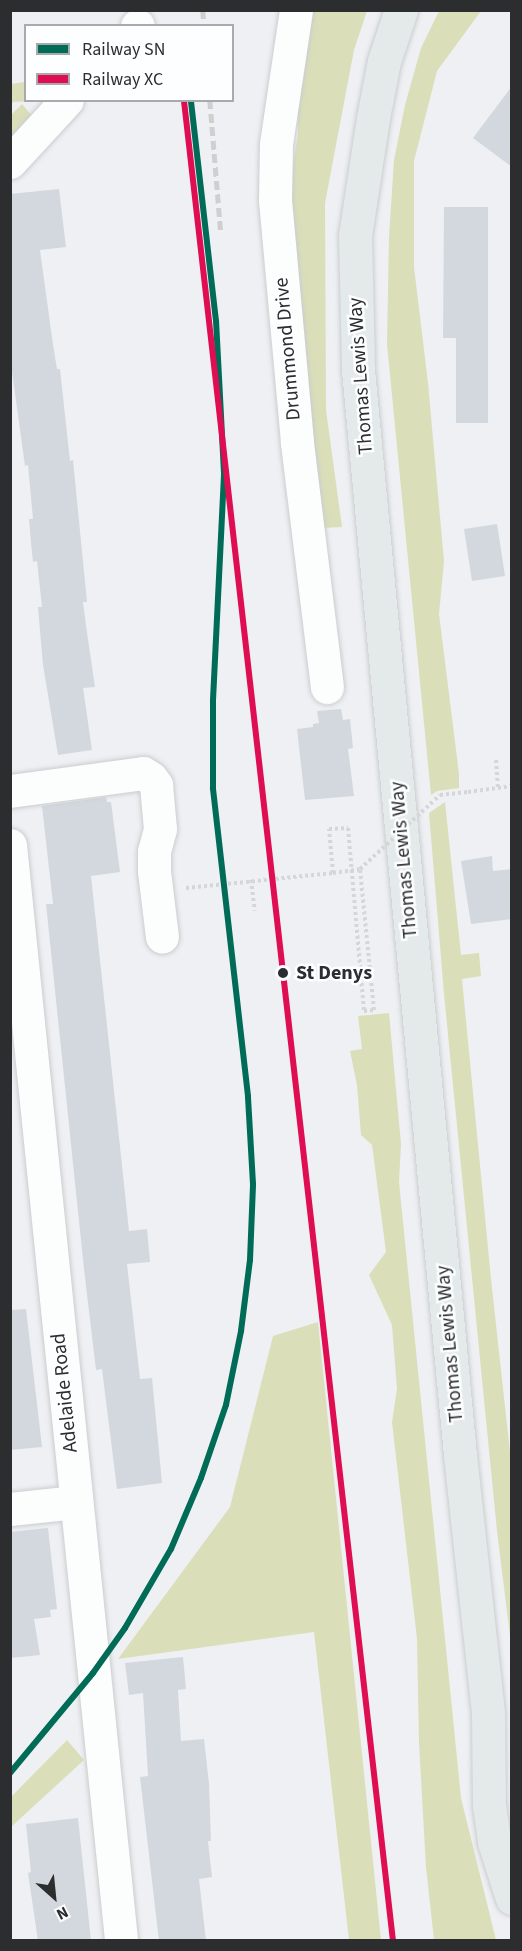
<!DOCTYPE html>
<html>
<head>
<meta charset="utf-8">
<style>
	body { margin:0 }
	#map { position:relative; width:522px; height:1951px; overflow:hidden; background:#eef0f3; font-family:"Source Sans 3",sans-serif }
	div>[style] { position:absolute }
	.green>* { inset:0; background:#dadfb9 }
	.building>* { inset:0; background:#d3d8df }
	.path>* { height:4px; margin-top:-2px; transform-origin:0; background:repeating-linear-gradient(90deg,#d5d6d6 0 3px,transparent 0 6px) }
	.roads { filter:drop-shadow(0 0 2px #cbcdcf) drop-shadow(0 0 2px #cbcdcf) }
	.minor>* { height:33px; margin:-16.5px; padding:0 16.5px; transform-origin:16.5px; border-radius:16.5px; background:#fcfdfd }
	.major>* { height:33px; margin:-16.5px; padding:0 16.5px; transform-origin:16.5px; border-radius:16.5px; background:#e3eae9 }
	.rail>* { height:4.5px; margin-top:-2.25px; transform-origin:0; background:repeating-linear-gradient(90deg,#cfcfcf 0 9px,transparent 0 13.5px) }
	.path-bridge>* { height:4px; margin-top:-2px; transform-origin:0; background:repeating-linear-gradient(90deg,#d5d6d6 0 3px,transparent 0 6px) }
	.rail-1>* { height:6px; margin:-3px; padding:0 3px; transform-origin:3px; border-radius:3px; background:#006b56 }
	.rail-2>* { height:6px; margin:-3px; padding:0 3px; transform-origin:3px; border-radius:3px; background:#df0d52 }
	.dots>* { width:16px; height:16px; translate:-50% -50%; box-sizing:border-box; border:3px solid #fcfeff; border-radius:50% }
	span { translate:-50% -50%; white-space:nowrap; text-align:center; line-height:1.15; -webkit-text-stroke:5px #fcfeff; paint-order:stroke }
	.street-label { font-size:20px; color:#2b2d2e }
	.stop-label { font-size:20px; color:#2b2d2e; font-weight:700 }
	.left { translate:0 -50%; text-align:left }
	.frame { position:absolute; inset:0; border:12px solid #2b2d2e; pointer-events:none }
	.legend { position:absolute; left:24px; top:24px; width:210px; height:78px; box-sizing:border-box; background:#fcfeff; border:2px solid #a8aaab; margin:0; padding:8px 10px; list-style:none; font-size:18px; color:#2b2d2e }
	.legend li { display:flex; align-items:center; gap:12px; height:30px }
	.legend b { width:30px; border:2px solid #a8aaab }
	.north { position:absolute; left:24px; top:1867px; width:60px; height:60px; -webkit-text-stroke:4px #fcfeff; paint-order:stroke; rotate:153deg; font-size:16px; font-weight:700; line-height:24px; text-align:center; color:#2b2d2e }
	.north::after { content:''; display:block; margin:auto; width:21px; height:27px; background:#2b2d2e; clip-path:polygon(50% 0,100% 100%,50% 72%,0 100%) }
</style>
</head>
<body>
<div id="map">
	<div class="green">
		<i style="clip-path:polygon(309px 11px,367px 11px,354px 50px,325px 203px,326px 410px,342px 527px,321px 528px,286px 207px,298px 134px,297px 103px)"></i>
		<i style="clip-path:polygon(439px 11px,481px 11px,437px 71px,414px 161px,414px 267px,428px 383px,444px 561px,439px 614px,459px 774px,459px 788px,437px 791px,431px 795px,387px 344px,389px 237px,394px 160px,405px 105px,421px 48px)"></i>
		<i style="clip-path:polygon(25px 82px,26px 100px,38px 101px,13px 102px,11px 105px,11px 84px)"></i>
		<i style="clip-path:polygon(22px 104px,32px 116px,11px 138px,11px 115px)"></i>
		<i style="clip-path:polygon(445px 802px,461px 955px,479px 953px,481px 976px,462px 979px,491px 1279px,511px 1461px,511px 1644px,497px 1531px,444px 994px,429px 813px)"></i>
		<i style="clip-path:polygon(389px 1013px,401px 1144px,399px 1182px,461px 1798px,496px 1940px,434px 1940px,426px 1867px,419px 1743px,417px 1639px,392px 1422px,397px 1389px,392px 1325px,369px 1275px,386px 1252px,372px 1145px,361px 1135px,357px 1085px,350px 1051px,362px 1049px,358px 1016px)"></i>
		<i style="clip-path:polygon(318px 1322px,381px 1940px,349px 1940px,314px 1632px,118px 1659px,230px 1507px,273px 1336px)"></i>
		<i style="clip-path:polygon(67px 1740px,84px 1760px,11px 1827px,11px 1797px)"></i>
	</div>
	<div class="building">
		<i style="clip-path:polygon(512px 86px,512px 167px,473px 138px)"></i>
		<i style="clip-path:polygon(59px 189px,66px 247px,40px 250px,53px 345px,57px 369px,60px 369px,70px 461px,73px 460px,87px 602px,83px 602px,86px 626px,95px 687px,83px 688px,92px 750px,58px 755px,43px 665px,38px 607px,42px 607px,37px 561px,33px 562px,31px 543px,29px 519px,33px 519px,28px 465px,25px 466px,10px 357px,10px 194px)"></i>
		<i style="clip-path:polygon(444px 207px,488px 207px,488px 423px,456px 423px,456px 338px,443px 338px)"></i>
		<i style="clip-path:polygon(497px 524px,505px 576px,472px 581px,464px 529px)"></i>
		<i style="clip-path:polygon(341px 709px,343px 720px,350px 719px,353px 748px,348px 749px,354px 796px,305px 800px,297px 729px,313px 727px,313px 724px,319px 723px,317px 711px)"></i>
		<i style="clip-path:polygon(106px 797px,107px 802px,111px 802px,120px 872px,91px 876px,129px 1231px,147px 1229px,150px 1262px,127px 1264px,140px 1379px,152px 1378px,162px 1483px,117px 1489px,102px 1369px,96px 1370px,84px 1269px,46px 904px,53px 904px,42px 806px)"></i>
		<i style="clip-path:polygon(492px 856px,493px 871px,512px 869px,512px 919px,471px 924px,461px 861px)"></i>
		<i style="clip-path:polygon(26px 1309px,42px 1447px,10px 1450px,10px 1310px)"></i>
		<i style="clip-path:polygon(48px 1528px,57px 1609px,50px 1610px,51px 1617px,34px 1619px,40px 1655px,10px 1658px,10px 1532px)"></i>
		<i style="clip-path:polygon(183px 1657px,186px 1689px,178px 1690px,181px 1741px,204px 1739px,209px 1784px,211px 1841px,208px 1841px,212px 1877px,199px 1879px,206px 1941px,159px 1941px,140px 1777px,148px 1776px,143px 1693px,129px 1695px,125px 1663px)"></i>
		<i style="clip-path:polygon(78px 1818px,91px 1941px,38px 1941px,28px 1873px,31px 1872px,26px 1824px)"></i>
	</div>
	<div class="path">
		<i style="left:496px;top:760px;width:28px;rotate:86deg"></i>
		<i style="left:468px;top:792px;width:44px;rotate:-7.8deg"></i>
		<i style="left:251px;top:880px;width:31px;rotate:83deg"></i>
		<i style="left:186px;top:888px;width:148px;rotate:-5.8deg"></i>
		<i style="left:333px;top:873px;width:44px;rotate:-95.2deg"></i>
		<i style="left:329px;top:829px;width:19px;rotate:-3deg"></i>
		<i style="left:348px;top:828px;width:184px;rotate:85deg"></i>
		<i style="left:364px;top:1011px;width:10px;rotate:-6deg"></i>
		<i style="left:374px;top:1010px;width:142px;rotate:-95.7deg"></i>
	</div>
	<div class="roads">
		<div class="minor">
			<i style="left:296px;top:10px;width:135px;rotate:98.5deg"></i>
			<i style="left:276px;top:144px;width:56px;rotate:91deg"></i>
			<i style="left:275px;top:200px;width:244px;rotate:84.8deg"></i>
			<i style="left:297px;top:443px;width:246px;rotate:83deg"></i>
			<i style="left:137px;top:26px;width:1px;rotate:-45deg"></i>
			<i style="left:10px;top:162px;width:84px;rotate:-47.4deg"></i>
			<i style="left:10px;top:791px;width:134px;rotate:-7.7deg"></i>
			<i style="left:143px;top:773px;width:9px;rotate:32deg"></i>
			<i style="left:151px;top:778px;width:9px;rotate:54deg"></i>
			<i style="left:156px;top:785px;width:44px;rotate:84.8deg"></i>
			<i style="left:160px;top:829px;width:23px;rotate:105deg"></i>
			<i style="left:154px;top:851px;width:20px;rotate:90deg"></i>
			<i style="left:154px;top:871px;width:66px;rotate:83.1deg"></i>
			<i style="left:10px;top:845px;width:1101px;rotate:84.21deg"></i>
			<i style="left:10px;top:1509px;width:66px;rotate:-6.1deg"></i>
		</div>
		<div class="major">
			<i style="left:401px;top:10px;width:54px;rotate:108.4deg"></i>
			<i style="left:384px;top:61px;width:58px;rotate:100.9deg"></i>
			<i style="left:373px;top:118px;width:118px;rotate:98.7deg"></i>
			<i style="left:355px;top:235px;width:135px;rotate:88.7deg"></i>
			<i style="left:358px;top:370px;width:1090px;rotate:84.63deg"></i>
			<i style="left:460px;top:1455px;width:259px;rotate:83.8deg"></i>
			<i style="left:488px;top:1712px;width:93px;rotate:89.4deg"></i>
			<i style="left:489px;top:1805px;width:37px;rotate:82deg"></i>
			<i style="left:494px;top:1842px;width:59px;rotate:72.2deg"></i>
		</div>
	</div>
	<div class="rail">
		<i style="left:203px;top:10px;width:16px;rotate:86deg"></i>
		<i style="left:210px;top:100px;width:135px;rotate:85.3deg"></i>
	</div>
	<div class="path-bridge">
		<i style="left:333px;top:873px;width:27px;rotate:-8deg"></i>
		<i style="left:360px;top:869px;width:109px;rotate:-42.8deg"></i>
		<i style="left:440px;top:795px;width:28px;rotate:-6deg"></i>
	</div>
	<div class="rail-1">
		<i style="left:10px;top:1773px;width:130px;rotate:-50.3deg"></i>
		<i style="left:93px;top:1673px;width:55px;rotate:-54.6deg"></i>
		<i style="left:125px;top:1628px;width:91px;rotate:-59.8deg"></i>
		<i style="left:171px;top:1549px;width:77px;rotate:-67.1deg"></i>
		<i style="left:201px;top:1478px;width:77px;rotate:-71.1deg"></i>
		<i style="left:226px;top:1405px;width:76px;rotate:-78.5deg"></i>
		<i style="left:241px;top:1331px;width:72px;rotate:-82.8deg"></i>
		<i style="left:250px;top:1260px;width:76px;rotate:-87.7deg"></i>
		<i style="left:253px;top:1184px;width:88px;rotate:-93.3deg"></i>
		<i style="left:248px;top:1096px;width:310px;rotate:-96.5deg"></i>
		<i style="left:213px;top:788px;width:88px;rotate:-90deg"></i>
		<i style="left:213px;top:700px;width:227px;rotate:-87.2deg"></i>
		<i style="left:224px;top:473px;width:152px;rotate:-93deg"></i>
		<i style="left:216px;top:321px;width:222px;rotate:-96.5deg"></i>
	</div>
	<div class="rail-2">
		<i style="left:184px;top:101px;width:1851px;rotate:83.52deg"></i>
	</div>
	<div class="dots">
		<i style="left:283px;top:973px;background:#2b2d2e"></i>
	</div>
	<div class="street-label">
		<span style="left:288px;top:349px;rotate:-95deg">Drummond Drive</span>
		<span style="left:361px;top:376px;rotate:-94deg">Thomas Lewis Way</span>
		<span style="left:404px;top:860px;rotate:-95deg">Thomas Lewis Way</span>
		<span style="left:450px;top:1344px;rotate:-95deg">Thomas Lewis Way</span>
		<span style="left:65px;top:1393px;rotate:-96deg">Adelaide Road</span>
	</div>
	<div class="stop-label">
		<span class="left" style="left:296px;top:973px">St Denys</span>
	</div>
	<div class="frame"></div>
	<ul class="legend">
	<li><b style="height:8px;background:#006b56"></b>Railway SN</li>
	<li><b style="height:8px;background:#df0d52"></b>Railway XC</li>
	</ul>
	<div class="north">N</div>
</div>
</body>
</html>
